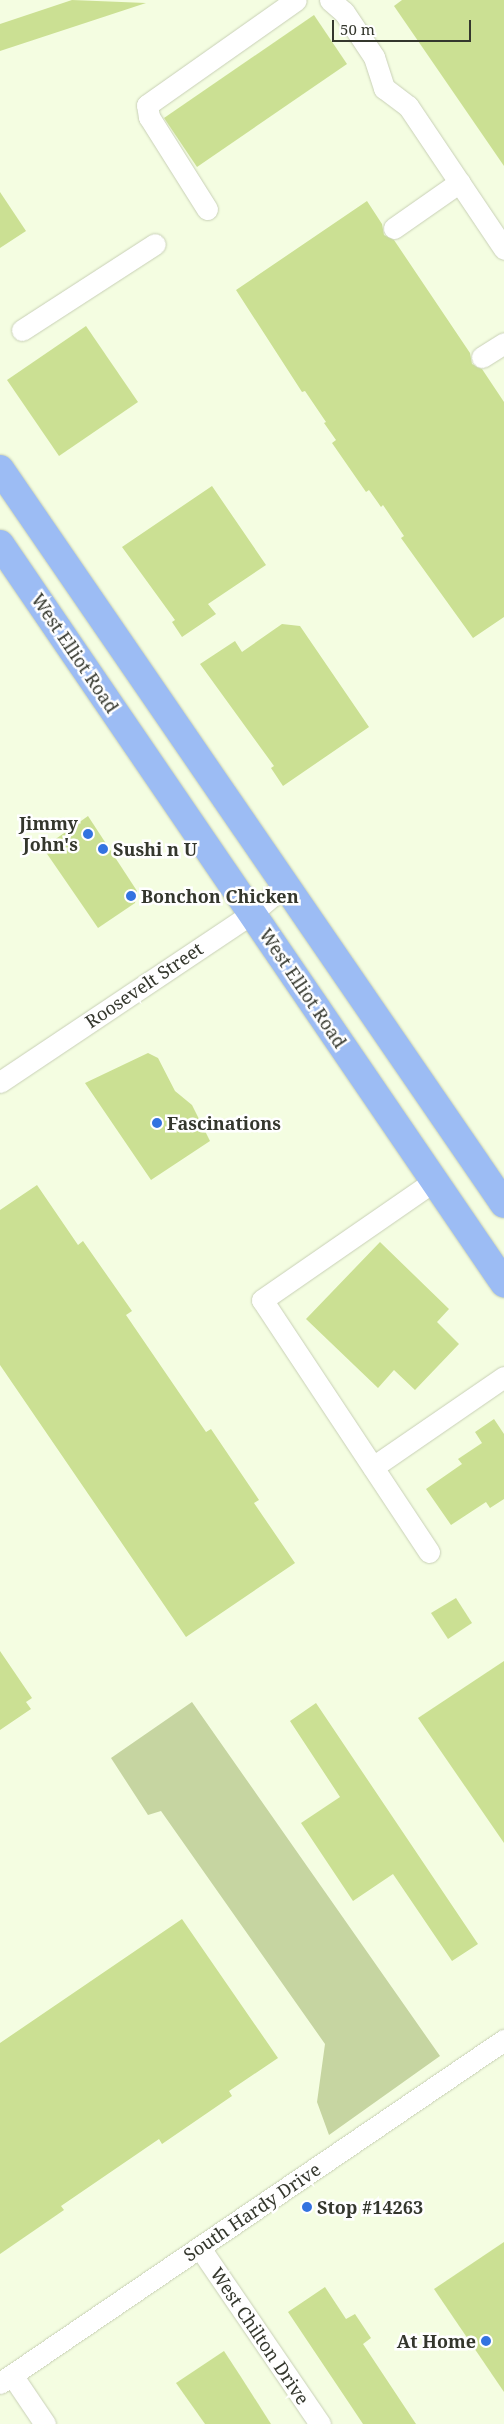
<!DOCTYPE html>
<html>
<head>
<meta charset="utf-8">
<style>
	body { margin:0 }
	#map { position:relative; width:504px; height:2424px; overflow:hidden; background:#f4fde1; font-family:"Noto Serif",serif }
	div>[style] { position:absolute }
	.green>* { inset:0; background:#c6d5a1 }
	.building>* { inset:0; background:#cbe093 }
	.roads { filter:drop-shadow(0 0 1px #c8d0b6) drop-shadow(0 0 1px #c8d0b6) }
	.minor>* { height:21px; margin:-10.5px; padding:0 10.5px; transform-origin:10.5px; border-radius:10.5px; background:#fff }
	.major>* { height:28px; margin:-14px; padding:0 14px; transform-origin:14px; border-radius:14px; background:#9cbcf4 }
	.dots>* { width:14px; height:14px; translate:-50% -50%; box-sizing:border-box; border:2px solid #fff; border-radius:50% }
	span { translate:-50% -50%; white-space:nowrap; text-align:center; line-height:1.15; -webkit-text-stroke:5px #fff; paint-order:stroke }
	.street-label { font-size:18px; color:#34372d }
	.poi-label { font-size:18px; color:#34372d; font-weight:700 }
	.right { translate:-100% -50%; text-align:right }
	.left { translate:0 -50%; text-align:left }
	.scale { position:absolute; left:332px; top:20px; width:139px; height:22px; box-sizing:border-box; border:2px solid #34372d; border-top:0; padding-left:6px; font-size:15px; line-height:18px; white-space:nowrap; color:#34372d; -webkit-text-stroke:4px #fff; paint-order:stroke }
</style>
</head>
<body>
<div id="map">
	<div class="green">
		<i style="clip-path:polygon(192px 1702px,440px 2056px,329px 2135px,317px 2102px,325px 2044px,161px 1811px,148px 1815px,111px 1758px)"></i>
	</div>
	<div class="building">
		<i style="clip-path:polygon(72px 0,146px 3px,0 51px,0 24px)"></i>
		<i style="clip-path:polygon(402px 0,504px 0,504px 166px,394px 6px)"></i>
		<i style="clip-path:polygon(314px 15px,347px 64px,197px 167px,164px 118px)"></i>
		<i style="clip-path:polygon(0 192px,26px 231px,0 248px)"></i>
		<i style="clip-path:polygon(367px 201px,382px 224px,384px 235px,394px 240px,470px 353px,472px 364px,482px 369px,504px 402px,504px 617px,473px 638px,401px 538px,404px 536px,383px 505px,381px 507px,369px 490px,366px 492px,332px 443px,336px 440px,324px 423px,326px 422px,305px 391px,302px 392px,236px 290px)"></i>
		<i style="clip-path:polygon(86px 326px,138px 402px,59px 456px,7px 380px)"></i>
		<i style="clip-path:polygon(212px 486px,266px 565px,208px 604px,216px 614px,182px 637px,172px 622px,175px 620px,122px 547px)"></i>
		<i style="clip-path:polygon(282px 624px,300px 626px,369px 727px,283px 786px,271px 768px,274px 766px,200px 664px,235px 641px,242px 652px)"></i>
		<i style="clip-path:polygon(88px 816px,137px 891px,135px 903px,98px 928px,43px 848px)"></i>
		<i style="clip-path:polygon(148px 1053px,158px 1058px,175px 1091px,192px 1105px,210px 1141px,151px 1180px,85px 1083px)"></i>
		<i style="clip-path:polygon(37px 1185px,78px 1245px,83px 1241px,132px 1311px,126px 1315px,206px 1432px,211px 1429px,259px 1500px,254px 1503px,295px 1563px,186px 1637px,0 1365px,0 1210px)"></i>
		<i style="clip-path:polygon(380px 1242px,449px 1309px,437px 1322px,459px 1344px,415px 1390px,394px 1370px,378px 1388px,306px 1319px)"></i>
		<i style="clip-path:polygon(494px 1419px,504px 1434px,504px 1499px,490px 1508px,486px 1502px,451px 1525px,426px 1489px,462px 1464px,458px 1459px,482px 1443px,475px 1432px)"></i>
		<i style="clip-path:polygon(456px 1598px,472px 1623px,448px 1639px,431px 1613px)"></i>
		<i style="clip-path:polygon(0 1651px,32px 1698px,26px 1702px,31px 1709px,0 1730px)"></i>
		<i style="clip-path:polygon(504px 1661px,504px 1843px,418px 1718px)"></i>
		<i style="clip-path:polygon(316px 1703px,478px 1944px,452px 1961px,393px 1874px,353px 1901px,301px 1823px,340px 1797px,290px 1721px)"></i>
		<i style="clip-path:polygon(182px 1919px,278px 2058px,229px 2091px,232px 2096px,162px 2144px,159px 2139px,61px 2206px,64px 2210px,0 2254px,0 2043px)"></i>
		<i style="clip-path:polygon(504px 2242px,504px 2392px,434px 2289px)"></i>
		<i style="clip-path:polygon(325px 2287px,346px 2319px,355px 2314px,371px 2338px,363px 2344px,416px 2424px,363px 2424px,351px 2406px,288px 2312px)"></i>
		<i style="clip-path:polygon(224px 2351px,241px 2377px,271px 2424px,205px 2424px,176px 2383px)"></i>
	</div>
	<div class="roads">
		<div class="minor">
			<i style="left:330px;top:0;width:18px;rotate:41deg"></i>
			<i style="left:344px;top:12px;width:54px;rotate:56.3deg"></i>
			<i style="left:374px;top:57px;width:33px;rotate:72deg"></i>
			<i style="left:384px;top:88px;width:30px;rotate:37deg"></i>
			<i style="left:408px;top:106px;width:172px;rotate:56.1deg"></i>
			<i style="left:207px;top:209px;width:109px;rotate:-122.2deg"></i>
			<i style="left:149px;top:117px;width:12px;rotate:-99deg"></i>
			<i style="left:147px;top:105px;width:182px;rotate:-35.2deg"></i>
			<i style="left:394px;top:228px;width:80px;rotate:-34.9deg"></i>
			<i style="left:22px;top:330px;width:158px;rotate:-32.9deg"></i>
			<i style="left:482px;top:357px;width:26px;rotate:-32deg"></i>
			<i style="left:0;top:1082px;width:303px;rotate:-33.8deg"></i>
			<i style="left:252px;top:913px;width:43px;rotate:-40.3deg"></i>
			<i style="left:373px;top:1467px;width:159px;rotate:-34.5deg"></i>
			<i style="left:429px;top:1552px;width:302px;rotate:-123.5deg"></i>
			<i style="left:262px;top:1300px;width:209px;rotate:-34.7deg"></i>
			<i style="left:200px;top:2248px;width:213px;rotate:55.7deg"></i>
			<i style="left:12px;top:2375px;width:59px;rotate:56deg"></i>
			<i style="left:0;top:2383px;width:610px;rotate:-34.24deg"></i>
		</div>
		<div class="major">
			<i style="left:0;top:469px;width:891px;rotate:55.56deg"></i>
			<i style="left:0;top:544px;width:895px;rotate:55.71deg"></i>
		</div>
	</div>
	<div class="dots">
		<i style="left:88px;top:834px;background:#3373e0"></i>
		<i style="left:103px;top:849px;background:#3373e0"></i>
		<i style="left:131px;top:896px;background:#3373e0"></i>
		<i style="left:157px;top:1123px;background:#3373e0"></i>
		<i style="left:307px;top:2207px;background:#3373e0"></i>
		<i style="left:486px;top:2341px;background:#3373e0"></i>
	</div>
	<div class="street-label">
		<span style="left:75px;top:653px;rotate:56deg">West Elliot Road</span>
		<span style="left:144px;top:985px;rotate:-34deg">Roosevelt Street</span>
		<span style="left:303px;top:988px;rotate:56deg">West Elliot Road</span>
		<span style="left:252px;top:2212px;rotate:-34deg">South Hardy Drive</span>
		<span style="left:260px;top:2336px;rotate:56deg">West Chilton Drive</span>
	</div>
	<div class="poi-label">
		<span class="right" style="left:78px;top:834px">Jimmy<br>John's</span>
		<span class="left" style="left:113px;top:849px">Sushi n U</span>
		<span class="left" style="left:141px;top:896px">Bonchon Chicken</span>
		<span class="left" style="left:167px;top:1123px">Fascinations</span>
		<span class="left" style="left:317px;top:2207px">Stop #14263</span>
		<span class="right" style="left:476px;top:2341px">At Home</span>
	</div>
	<div class="scale">50 m</div>
</div>
</body>
</html>
